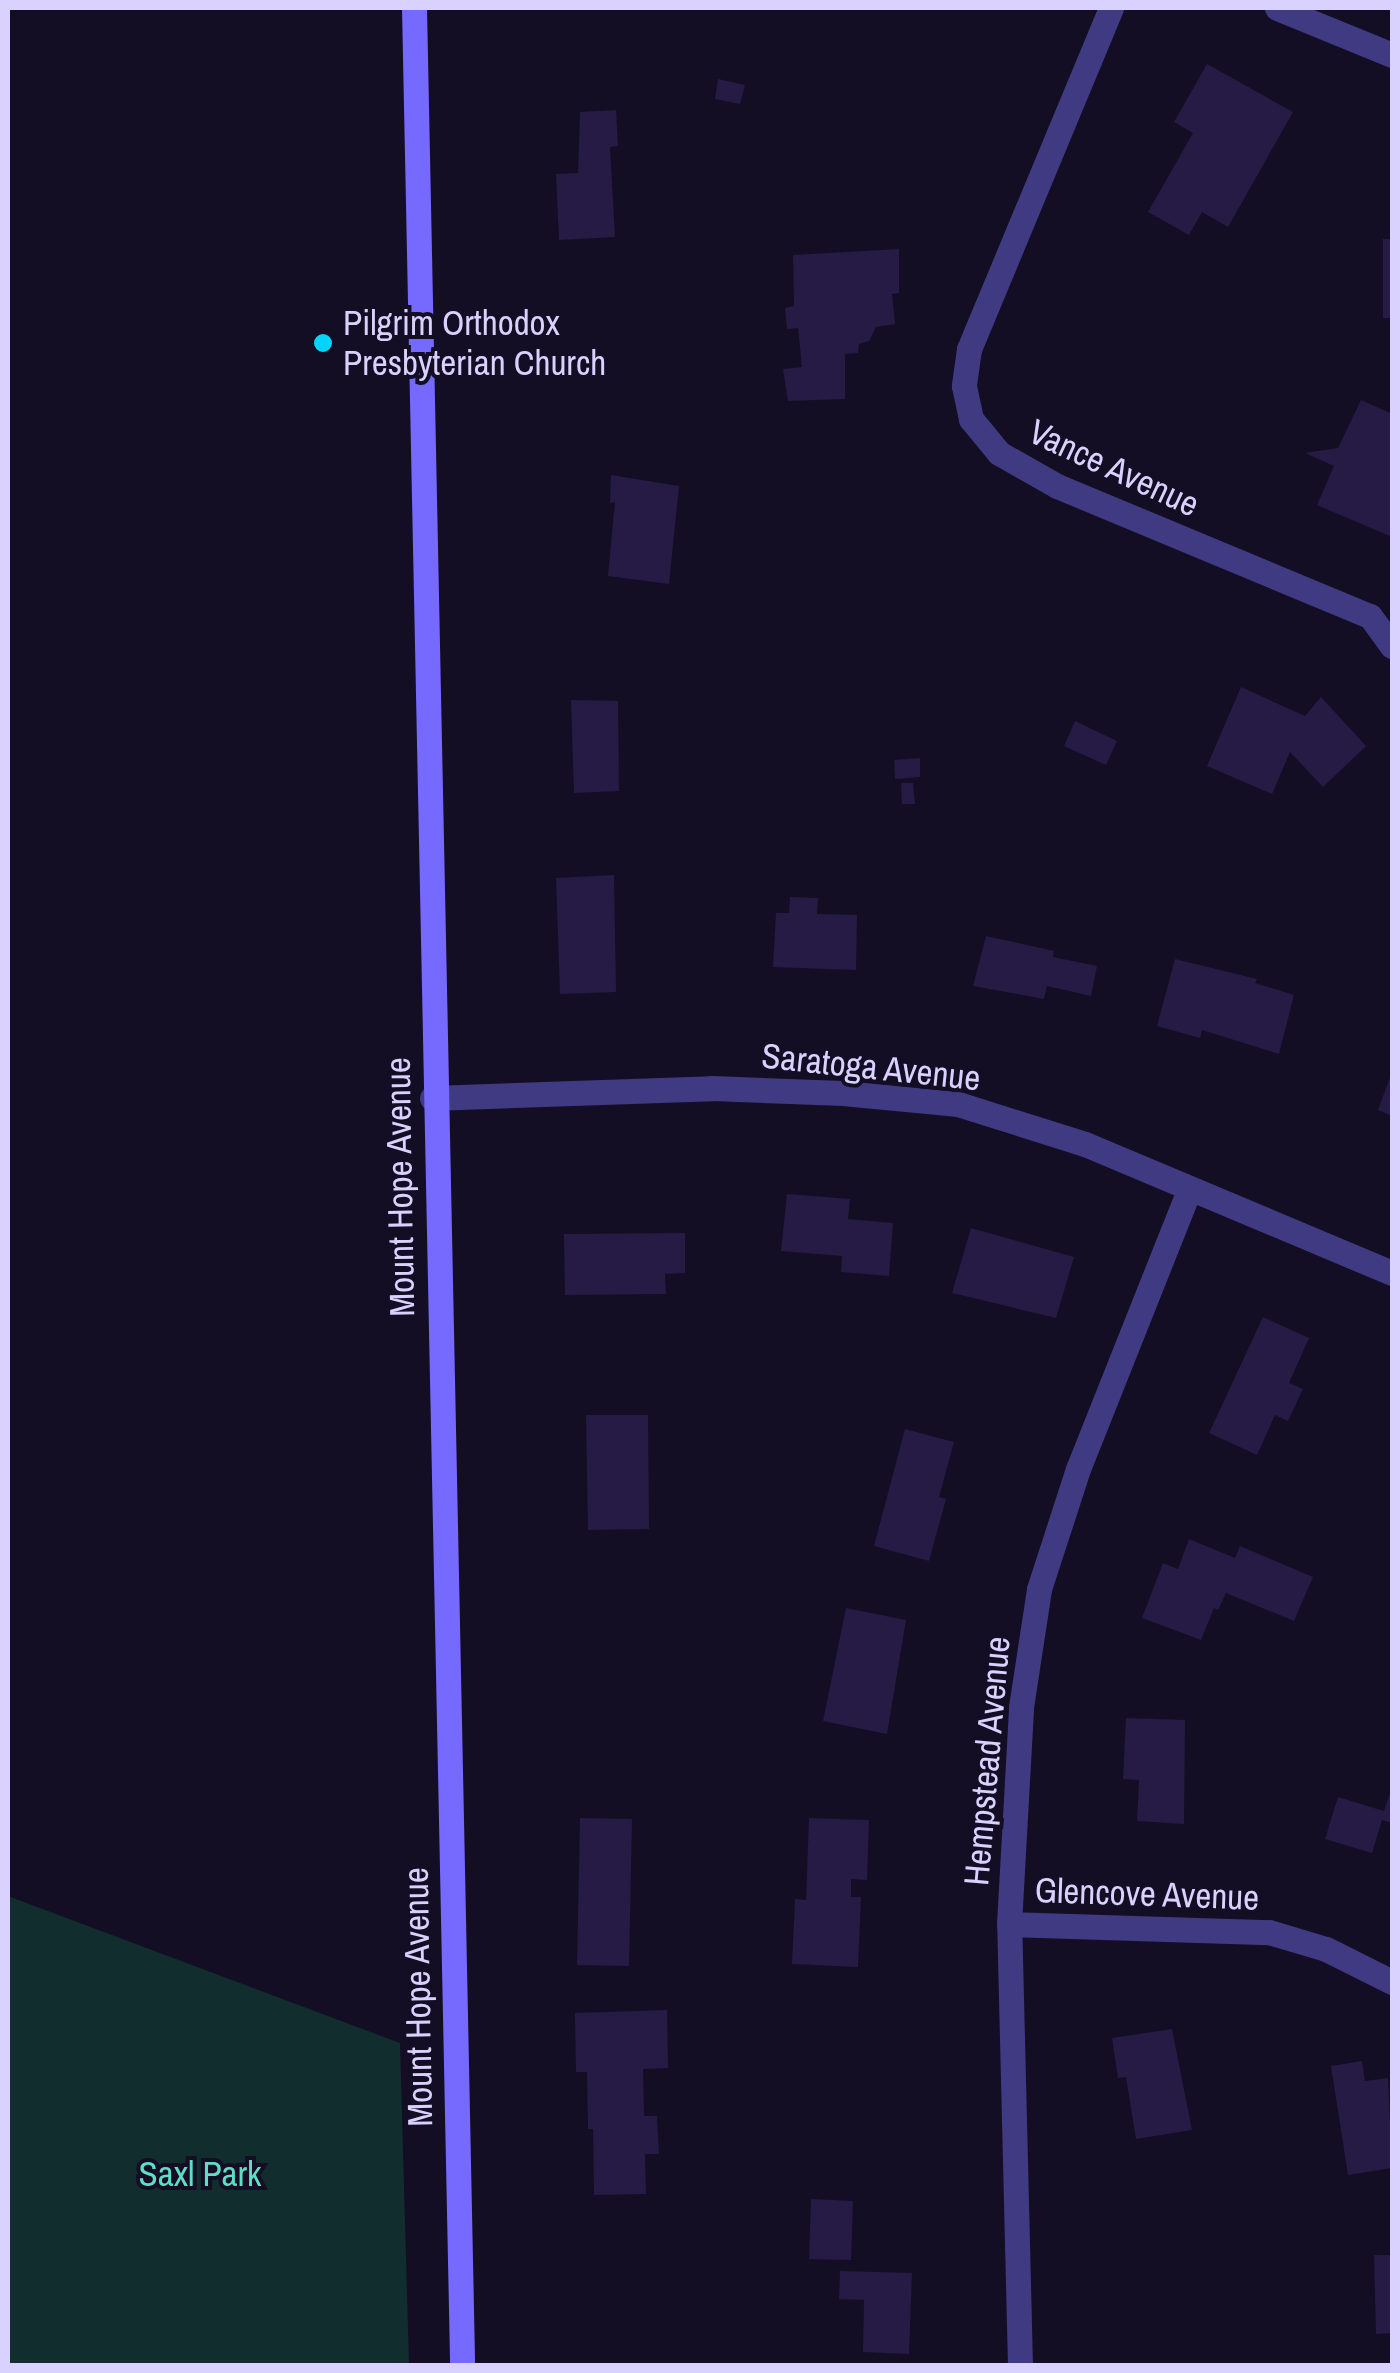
<!DOCTYPE html>
<html>
<head>
<meta charset="utf-8">
<style>
	body { margin:0 }
	#map { position:relative; width:1400px; height:2373px; overflow:hidden; background:#130e24; font-family:"Archivo Narrow",sans-serif }
	div>[style] { position:absolute }
	.green>* { inset:0; background:#122d2e }
	.building>* { inset:0; background:#251b44 }
	.street>* { height:25px; margin:-12.5px; padding:0 12.5px; transform-origin:12.5px; border-radius:12.5px; background:#403a82 }
	.secondary>* { height:25px; margin:-12.5px; padding:0 12.5px; transform-origin:12.5px; border-radius:12.5px; background:#756afd }
	.dots>* { width:28px; height:28px; translate:-50% -50%; box-sizing:border-box; border:5px solid #130e24; border-radius:50% }
	span { translate:-50% -50%; white-space:nowrap; text-align:center; line-height:1.15; -webkit-text-stroke:8px #130e24; paint-order:stroke }
	.poi-label { font-size:35px; color:#d9d2fe }
	.left { translate:0 -50%; text-align:left }
	.street-label { font-size:35px; color:#d9d2fe }
	.park-label { font-size:35px; color:#5edec5 }
	.frame { position:absolute; inset:0; border:10px solid #d9d2fe; pointer-events:none }
</style>
</head>
<body>
<div id="map">
	<div class="green">
		<i style="clip-path:polygon(8px 1896px,400px 2043px,409px 2365px,8px 2365px)"></i>
	</div>
	<div class="building">
		<i style="clip-path:polygon(1207px 64px,1293px 112px,1228px 227px,1202px 212px,1189px 235px,1148px 212px,1193px 133px,1174px 122px)"></i>
		<i style="clip-path:polygon(718px 79px,745px 85px,740px 104px,715px 99px)"></i>
		<i style="clip-path:polygon(616px 110px,618px 146px,610px 147px,615px 237px,559px 240px,556px 174px,578px 173px,580px 112px)"></i>
		<i style="clip-path:polygon(1383px 239px,1392px 239px,1392px 318px,1383px 318px)"></i>
		<i style="clip-path:polygon(899px 249px,899px 293px,892px 294px,895px 324px,876px 327px,869px 341px,859px 344px,858px 353px,845px 354px,845px 399px,788px 401px,783px 369px,802px 367px,798px 328px,787px 329px,785px 308px,794px 306px,793px 255px)"></i>
		<i style="clip-path:polygon(1361px 400px,1392px 414px,1392px 537px,1317px 505px,1334px 466px,1305px 453px,1338px 448px)"></i>
		<i style="clip-path:polygon(611px 475px,679px 486px,669px 584px,608px 576px,615px 502px,610px 503px)"></i>
		<i style="clip-path:polygon(1241px 687px,1305px 716px,1321px 697px,1366px 746px,1323px 787px,1290px 752px,1272px 794px,1207px 766px)"></i>
		<i style="clip-path:polygon(571px 700px,618px 701px,619px 791px,574px 793px)"></i>
		<i style="clip-path:polygon(1075px 721px,1117px 741px,1106px 765px,1064px 746px)"></i>
		<i style="clip-path:polygon(920px 758px,920px 777px,895px 779px,894px 760px)"></i>
		<i style="clip-path:polygon(901px 783px,913px 783px,915px 804px,902px 804px)"></i>
		<i style="clip-path:polygon(614px 875px,616px 992px,560px 994px,556px 878px)"></i>
		<i style="clip-path:polygon(790px 897px,818px 898px,817px 914px,857px 915px,856px 970px,773px 967px,776px 913px,789px 913px)"></i>
		<i style="clip-path:polygon(986px 936px,1054px 951px,1053px 957px,1097px 966px,1091px 996px,1047px 986px,1044px 999px,973px 986px)"></i>
		<i style="clip-path:polygon(1175px 959px,1257px 979px,1255px 983px,1294px 995px,1279px 1054px,1202px 1030px,1200px 1038px,1157px 1026px)"></i>
		<i style="clip-path:polygon(1392px 1072px,1392px 1116px,1378px 1110px)"></i>
		<i style="clip-path:polygon(787px 1194px,850px 1199px,848px 1219px,893px 1223px,889px 1276px,841px 1272px,842px 1256px,781px 1251px)"></i>
		<i style="clip-path:polygon(971px 1228px,1074px 1257px,1056px 1318px,952px 1293px)"></i>
		<i style="clip-path:polygon(685px 1233px,685px 1273px,665px 1274px,666px 1294px,565px 1295px,564px 1234px)"></i>
		<i style="clip-path:polygon(1263px 1317px,1309px 1338px,1289px 1383px,1303px 1389px,1288px 1421px,1275px 1415px,1257px 1455px,1209px 1433px)"></i>
		<i style="clip-path:polygon(586px 1415px,648px 1415px,649px 1529px,588px 1530px)"></i>
		<i style="clip-path:polygon(905px 1429px,954px 1442px,939px 1497px,946px 1499px,929px 1561px,874px 1546px)"></i>
		<i style="clip-path:polygon(1189px 1539px,1235px 1558px,1240px 1546px,1313px 1577px,1294px 1621px,1226px 1593px,1218px 1610px,1214px 1608px,1201px 1640px,1142px 1618px,1163px 1563px,1178px 1569px)"></i>
		<i style="clip-path:polygon(846px 1608px,906px 1620px,887px 1734px,823px 1721px)"></i>
		<i style="clip-path:polygon(1126px 1718px,1185px 1720px,1184px 1824px,1137px 1821px,1139px 1780px,1123px 1779px)"></i>
		<i style="clip-path:polygon(1392px 1787px,1392px 1823px,1382px 1820px,1372px 1853px,1325px 1839px,1338px 1797px,1384px 1811px)"></i>
		<i style="clip-path:polygon(580px 1818px,632px 1819px,629px 1966px,577px 1965px)"></i>
		<i style="clip-path:polygon(809px 1818px,869px 1820px,867px 1880px,851px 1879px,851px 1897px,861px 1897px,858px 1967px,792px 1964px,795px 1899px,806px 1900px)"></i>
		<i style="clip-path:polygon(667px 2010px,668px 2068px,643px 2069px,644px 2116px,657px 2116px,659px 2154px,645px 2154px,646px 2194px,594px 2195px,593px 2129px,588px 2129px,587px 2072px,576px 2072px,575px 2013px)"></i>
		<i style="clip-path:polygon(1172px 2029px,1192px 2130px,1136px 2139px,1126px 2077px,1118px 2078px,1112px 2038px)"></i>
		<i style="clip-path:polygon(1362px 2061px,1365px 2081px,1388px 2078px,1392px 2168px,1348px 2175px,1331px 2066px)"></i>
		<i style="clip-path:polygon(811px 2199px,853px 2201px,851px 2260px,809px 2259px)"></i>
		<i style="clip-path:polygon(1374px 2255px,1392px 2255px,1392px 2333px,1376px 2334px)"></i>
		<i style="clip-path:polygon(840px 2271px,912px 2273px,909px 2354px,863px 2352px,864px 2300px,839px 2299px)"></i>
	</div>
	<div class="street">
		<i style="left:1111px;top:8px;width:369px;rotate:112.6deg"></i>
		<i style="left:969px;top:349px;width:37px;rotate:98deg"></i>
		<i style="left:964px;top:386px;width:34px;rotate:78deg"></i>
		<i style="left:971px;top:419px;width:44px;rotate:50.5deg"></i>
		<i style="left:999px;top:453px;width:67px;rotate:29.6deg"></i>
		<i style="left:1057px;top:486px;width:339px;rotate:22.6deg"></i>
		<i style="left:1370px;top:616px;width:37px;rotate:54deg"></i>
		<i style="left:1277px;top:8px;width:124px;rotate:22.2deg"></i>
		<i style="left:432px;top:1098px;width:280px;rotate:-2deg"></i>
		<i style="left:712px;top:1088px;width:131px;rotate:2.2deg"></i>
		<i style="left:843px;top:1093px;width:116px;rotate:5.5deg"></i>
		<i style="left:958px;top:1104px;width:133px;rotate:17.5deg"></i>
		<i style="left:1085px;top:1144px;width:333px;rotate:22.8deg"></i>
		<i style="left:1009px;top:1924px;width:260px;rotate:1.8deg"></i>
		<i style="left:1269px;top:1932px;width:59px;rotate:16.6deg"></i>
		<i style="left:1326px;top:1949px;width:74px;rotate:26.6deg"></i>
		<i style="left:1020px;top:2366px;width:442px;rotate:-91.4deg"></i>
		<i style="left:1009px;top:1924px;width:217px;rotate:-86.8deg"></i>
		<i style="left:1021px;top:1707px;width:119px;rotate:-81.3deg"></i>
		<i style="left:1039px;top:1589px;width:126px;rotate:-72deg"></i>
		<i style="left:1078px;top:1469px;width:300px;rotate:-68.3deg"></i>
	</div>
	<div class="secondary">
		<i style="left:414px;top:8px;width:2358px;rotate:88.83deg"></i>
	</div>
	<div class="dots">
		<i style="left:323px;top:343px;background:#03d4f9"></i>
	</div>
	<div class="poi-label">
		<span class="left" style="left:343px;top:343px">Pilgrim Orthodox<br>Presbyterian Church</span>
	</div>
	<div class="street-label">
		<span style="left:1114px;top:468px;rotate:25deg">Vance Avenue</span>
		<span style="left:871px;top:1067px;rotate:6deg">Saratoga Avenue</span>
		<span style="left:400px;top:1187px;rotate:-91deg">Mount Hope Avenue</span>
		<span style="left:987px;top:1761px;rotate:-85deg">Hempstead Avenue</span>
		<span style="left:1147px;top:1894px;rotate:2deg">Glencove Avenue</span>
		<span style="left:418px;top:1997px;rotate:-91deg">Mount Hope Avenue</span>
	</div>
	<div class="park-label">
		<span style="left:200px;top:2174px">Saxl Park</span>
	</div>
	<div class="frame"></div>
</div>
</body>
</html>
